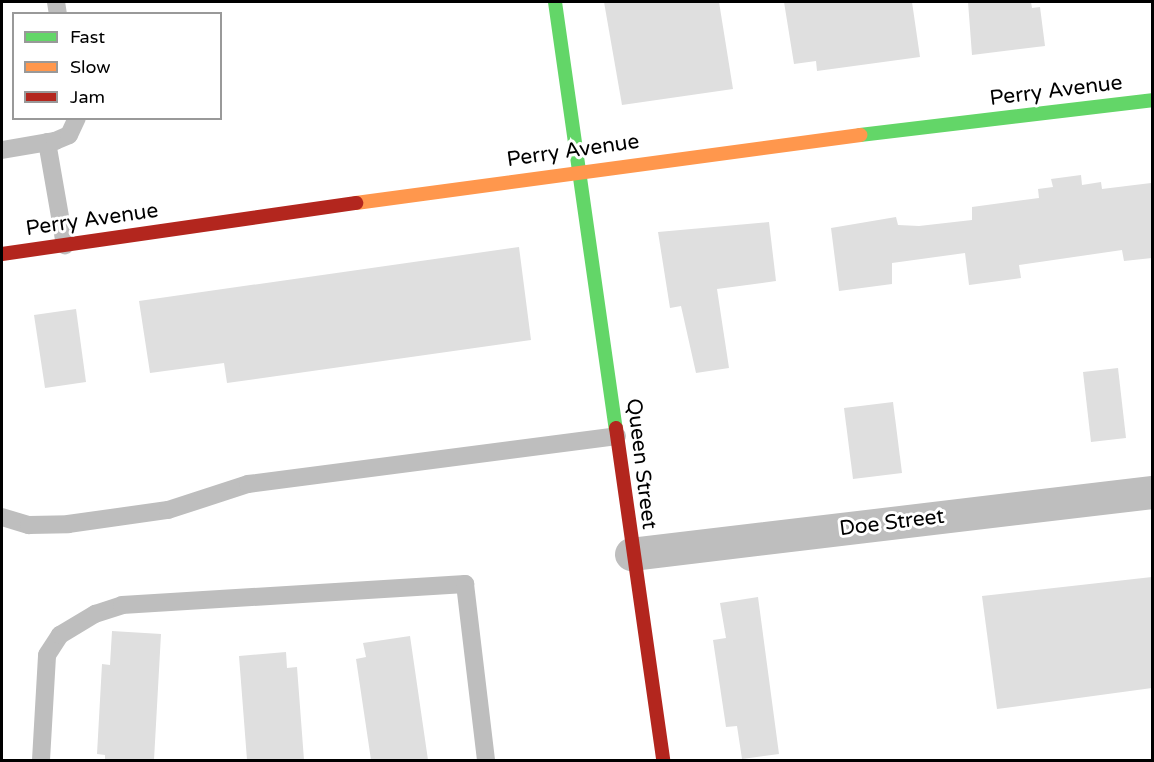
<!DOCTYPE html>
<html>
<head>
<meta charset="utf-8">
<style>
	body { margin:0 }
	#map { position:relative; width:1154px; height:762px; overflow:hidden; background:#fff; font-family:"Varela Round",sans-serif }
	div>[style] { position:absolute }
	.building>* { inset:0; background:#dfdfdf }
	.lane>* { height:18px; margin:-9px; padding:0 9px; transform-origin:9px; border-radius:9px; background:#bebebe }
	.street>* { height:33px; margin:-16.5px; padding:0 16.5px; transform-origin:16.5px; border-radius:16.5px; background:#bebebe }
	.fast>* { height:14px; margin:-7px; padding:0 7px; transform-origin:7px; border-radius:7px; background:#63d668 }
	.slow>* { height:14px; margin:-7px; padding:0 7px; transform-origin:7px; border-radius:7px; background:#ff974d }
	.jam>* { height:14px; margin:-7px; padding:0 7px; transform-origin:7px; border-radius:7px; background:#b3261e }
	span { translate:-50% -50%; white-space:nowrap; text-align:center; line-height:1.15; -webkit-text-stroke:6px #fff; paint-order:stroke }
	.street-label { font-size:21px; color:#000 }
	.frame { position:absolute; inset:0; border:3px solid #000; pointer-events:none }
	.legend { position:absolute; left:12px; top:12px; width:210px; height:108px; box-sizing:border-box; background:#fff; border:2px solid #999; margin:0; padding:8px 10px; list-style:none; font-size:18px; color:#000 }
	.legend li { display:flex; align-items:center; gap:12px; height:30px }
	.legend b { width:30px; border:2px solid #999 }
</style>
</head>
<body>
<div id="map">
	<div class="building">
		<i style="clip-path:polygon(604px 2px,719px 2px,733px 89px,622px 105px)"></i>
		<i style="clip-path:polygon(784px 2px,912px 2px,920px 57px,817px 71px,816px 61px,794px 64px)"></i>
		<i style="clip-path:polygon(968px 2px,1031px 2px,1032px 8px,1040px 7px,1045px 46px,972px 55px)"></i>
		<i style="clip-path:polygon(1081px 175px,1082px 185px,1101px 182px,1102px 189px,1151px 183px,1152px 258px,1124px 261px,1122px 250px,1019px 265px,1021px 278px,969px 285px,965px 253px,892px 263px,892px 284px,839px 291px,831px 228px,896px 217px,898px 225px,919px 226px,972px 220px,972px 207px,1039px 198px,1038px 189px,1053px 187px,1051px 179px)"></i>
		<i style="clip-path:polygon(769px 222px,776px 281px,717px 289px,729px 368px,696px 373px,681px 306px,670px 308px,658px 232px)"></i>
		<i style="clip-path:polygon(519px 247px,531px 340px,227px 383px,224px 363px,150px 373px,139px 301px)"></i>
		<i style="clip-path:polygon(76px 309px,86px 382px,45px 388px,34px 315px)"></i>
		<i style="clip-path:polygon(1118px 368px,1126px 438px,1091px 442px,1083px 372px)"></i>
		<i style="clip-path:polygon(893px 402px,902px 473px,853px 479px,844px 408px)"></i>
		<i style="clip-path:polygon(1152px 577px,1152px 688px,997px 709px,982px 596px)"></i>
		<i style="clip-path:polygon(758px 597px,779px 754px,742px 759px,737px 726px,726px 727px,713px 640px,726px 638px,720px 603px)"></i>
		<i style="clip-path:polygon(112px 631px,161px 634px,154px 760px,105px 760px,105px 755px,97px 754px,102px 664px,110px 665px)"></i>
		<i style="clip-path:polygon(410px 636px,428px 760px,371px 760px,356px 659px,366px 657px,363px 643px)"></i>
		<i style="clip-path:polygon(286px 652px,287px 668px,297px 667px,304px 760px,247px 760px,239px 656px)"></i>
	</div>
	<div class="lane">
		<i style="left:56px;top:2px;width:12px;rotate:81deg"></i>
		<i style="left:47px;top:142px;width:105px;rotate:80.1deg"></i>
		<i style="left:2px;top:150px;width:54px;rotate:-9.6deg"></i>
		<i style="left:55px;top:141px;width:15px;rotate:-23deg"></i>
		<i style="left:69px;top:135px;width:19px;rotate:-65deg"></i>
		<i style="left:2px;top:517px;width:28px;rotate:17deg"></i>
		<i style="left:29px;top:525px;width:39px;rotate:-1deg"></i>
		<i style="left:68px;top:524px;width:101px;rotate:-8deg"></i>
		<i style="left:168px;top:510px;width:84px;rotate:-18deg"></i>
		<i style="left:248px;top:484px;width:372px;rotate:-7.4deg"></i>
		<i style="left:41px;top:760px;width:105px;rotate:-86.7deg"></i>
		<i style="left:47px;top:655px;width:24px;rotate:-57deg"></i>
		<i style="left:60px;top:635px;width:41px;rotate:-31deg"></i>
		<i style="left:95px;top:614px;width:28px;rotate:-18deg"></i>
		<i style="left:122px;top:605px;width:344px;rotate:-3.5deg"></i>
		<i style="left:465px;top:584px;width:177px;rotate:83.2deg"></i>
	</div>
	<div class="street">
		<i style="left:631px;top:554px;width:525px;rotate:-6.79deg"></i>
	</div>
	<div class="fast">
		<i style="left:555px;top:2px;width:430px;rotate:81.9deg"></i>
		<i style="left:860px;top:135px;width:294px;rotate:-6.8deg"></i>
	</div>
	<div class="slow">
		<i style="left:356px;top:203px;width:509px;rotate:-7.68deg"></i>
	</div>
	<div class="jam">
		<i style="left:2px;top:254px;width:358px;rotate:-8.2deg"></i>
		<i style="left:616px;top:428px;width:335px;rotate:81.9deg"></i>
	</div>
	<div class="street-label">
		<span style="left:1056px;top:91px;rotate:-7deg">Perry Avenue</span>
		<span style="left:573px;top:151px;rotate:-8deg">Perry Avenue</span>
		<span style="left:92px;top:220px;rotate:-8deg">Perry Avenue</span>
		<span style="left:641px;top:464px;rotate:83deg">Queen Street</span>
		<span style="left:892px;top:523px;rotate:-7deg">Doe Street</span>
	</div>
	<div class="frame"></div>
	<ul class="legend">
	<li><b style="height:8px;background:#63d668"></b>Fast</li>
	<li><b style="height:8px;background:#ff974d"></b>Slow</li>
	<li><b style="height:8px;background:#b3261e"></b>Jam</li>
	</ul>
</div>
</body>
</html>
